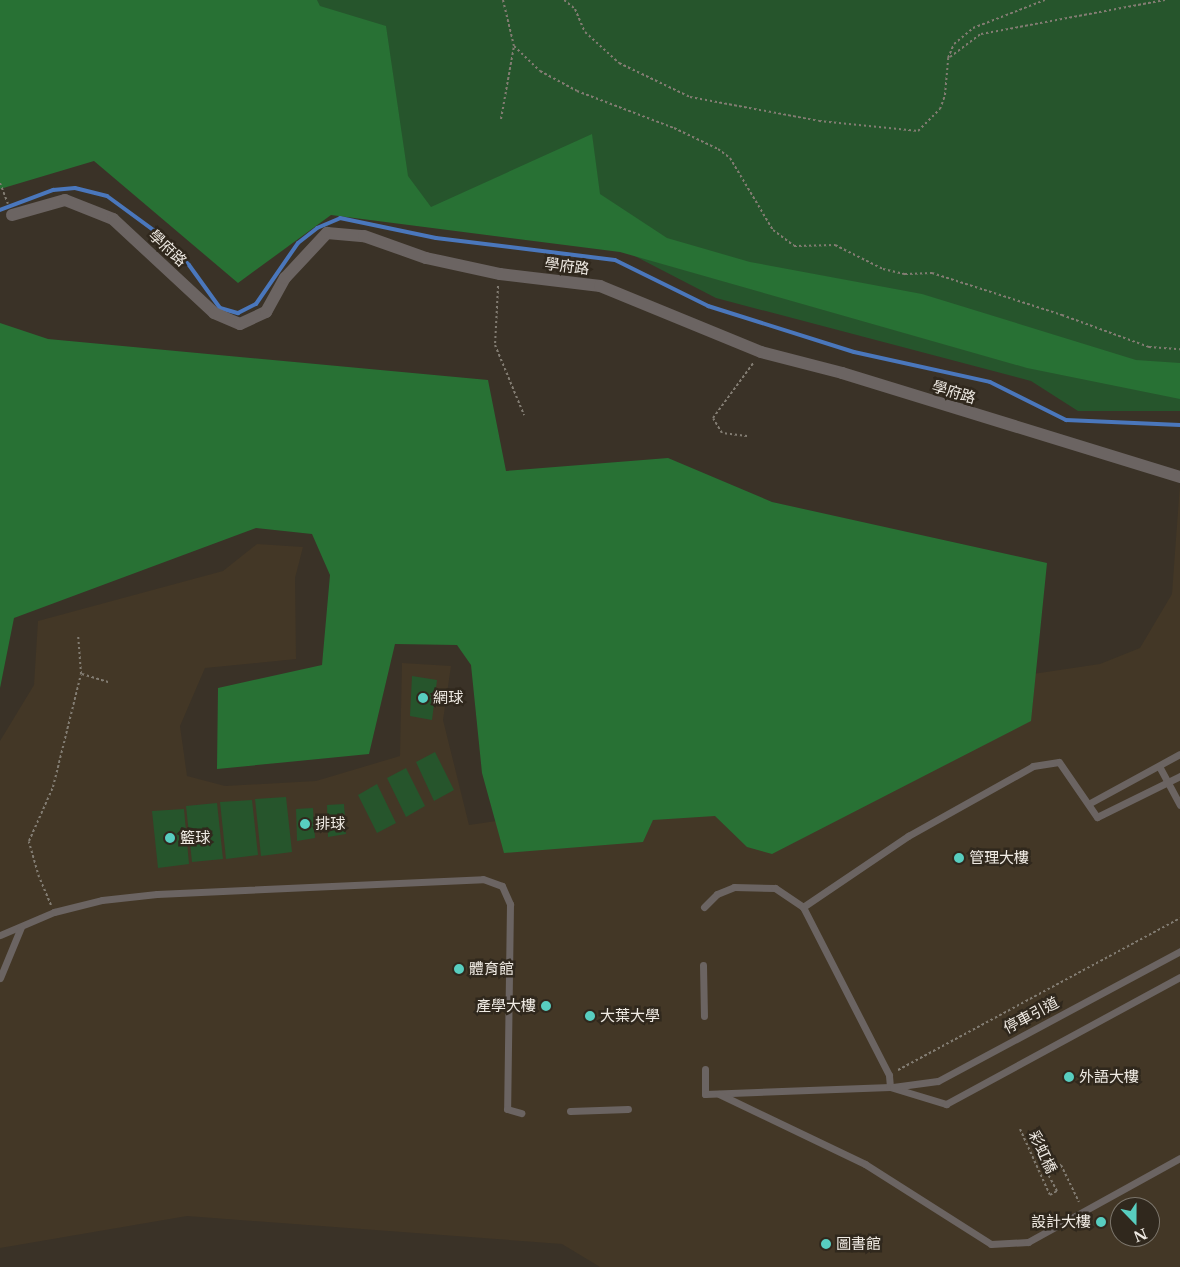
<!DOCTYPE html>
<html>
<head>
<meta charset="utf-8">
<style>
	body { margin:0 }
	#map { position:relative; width:1180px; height:1267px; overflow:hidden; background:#3a3227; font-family:"Libre Baskerville","Noto Sans TC",serif }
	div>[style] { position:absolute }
	.built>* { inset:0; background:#433726 }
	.green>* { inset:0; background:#26552c }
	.forest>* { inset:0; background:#287134 }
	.stream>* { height:4px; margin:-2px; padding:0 2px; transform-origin:2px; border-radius:2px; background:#4a77bc }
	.path>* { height:2px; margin-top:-1px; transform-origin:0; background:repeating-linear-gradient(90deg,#827c72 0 2.5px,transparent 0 5px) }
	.service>* { height:7px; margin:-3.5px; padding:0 3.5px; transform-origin:3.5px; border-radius:3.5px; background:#6b6462 }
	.minor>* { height:12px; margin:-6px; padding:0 6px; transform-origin:6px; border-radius:6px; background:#6b6462 }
	.dots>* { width:14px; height:14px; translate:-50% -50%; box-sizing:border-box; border:2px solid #30281d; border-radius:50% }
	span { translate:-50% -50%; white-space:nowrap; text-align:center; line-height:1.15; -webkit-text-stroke:5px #30281d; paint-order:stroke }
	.street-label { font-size:15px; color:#efeae3 }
	.poi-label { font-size:15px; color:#efeae3 }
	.left { translate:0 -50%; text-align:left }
	.right { translate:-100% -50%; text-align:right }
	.north { position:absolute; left:1110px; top:1197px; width:50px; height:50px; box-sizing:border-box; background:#30281d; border:1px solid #7c766c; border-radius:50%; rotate:158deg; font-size:14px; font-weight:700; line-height:20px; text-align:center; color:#efeae3 }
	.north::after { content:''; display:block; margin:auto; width:18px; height:22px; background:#58cec0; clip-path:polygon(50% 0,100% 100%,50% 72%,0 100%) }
</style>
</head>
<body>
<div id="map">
	<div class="built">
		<i style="clip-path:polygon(evenodd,1180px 484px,1180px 1267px,600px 1267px,562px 1244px,187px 1216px,0 1248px,0 741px,34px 685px,38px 621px,223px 571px,257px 544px,303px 547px,295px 578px,296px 659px,205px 668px,180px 726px,187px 776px,225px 786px,316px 781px,400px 756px,402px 663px,451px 666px,443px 720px,469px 825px,732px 786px,965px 684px,1100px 664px,1140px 648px,1172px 594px,1180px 484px,1120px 1207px,1150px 1207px,1150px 1237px,1120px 1237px,1120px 1207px)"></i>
	</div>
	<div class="green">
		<i style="clip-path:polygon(304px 0,1180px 0,1180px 411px,1078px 411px,1031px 381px,716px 298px,625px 251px,327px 212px)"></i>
		<i style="clip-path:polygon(412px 676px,437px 680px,432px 720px,410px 716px)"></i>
		<i style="clip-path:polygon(435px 752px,454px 790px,434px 801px,416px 762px)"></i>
		<i style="clip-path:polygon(406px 768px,425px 806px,406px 817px,387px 778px)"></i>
		<i style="clip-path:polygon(377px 784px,396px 823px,377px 833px,358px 795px)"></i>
		<i style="clip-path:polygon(286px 797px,292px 852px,261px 856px,255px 799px)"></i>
		<i style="clip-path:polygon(252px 800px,258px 855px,226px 859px,220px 802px)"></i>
		<i style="clip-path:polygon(217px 803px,223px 859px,192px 862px,186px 806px)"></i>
		<i style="clip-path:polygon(344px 804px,346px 834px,328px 837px,327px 805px)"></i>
		<i style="clip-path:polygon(313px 808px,315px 838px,297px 841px,296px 809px)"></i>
		<i style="clip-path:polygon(184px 809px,189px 864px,158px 868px,152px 811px)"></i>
	</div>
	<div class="forest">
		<i style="clip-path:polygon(0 0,317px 0,320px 6px,386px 26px,408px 176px,431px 207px,592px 134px,600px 194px,667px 238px,750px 262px,922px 294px,1136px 360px,1180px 363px,1180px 399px,1027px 368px,620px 252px,331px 215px,238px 283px,94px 161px,0 189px)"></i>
		<i style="clip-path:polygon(0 323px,48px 339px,488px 380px,506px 471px,668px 458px,772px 502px,1047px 563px,1031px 721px,772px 854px,747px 847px,715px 816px,653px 820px,643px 842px,504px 853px,482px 773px,471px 665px,457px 645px,395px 644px,369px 754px,217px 769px,218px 688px,322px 665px,330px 575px,312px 534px,256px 528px,14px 618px,0 688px)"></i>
	</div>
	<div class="stream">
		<i style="left:0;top:210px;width:57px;rotate:-20.7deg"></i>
		<i style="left:53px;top:190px;width:22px;rotate:-5deg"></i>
		<i style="left:75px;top:188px;width:33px;rotate:14deg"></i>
		<i style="left:107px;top:196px;width:64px;rotate:36.2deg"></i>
		<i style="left:159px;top:234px;width:43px;rotate:45.9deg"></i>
		<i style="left:189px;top:265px;width:53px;rotate:54.2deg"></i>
		<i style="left:220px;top:308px;width:19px;rotate:16deg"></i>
		<i style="left:238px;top:313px;width:20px;rotate:-27deg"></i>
		<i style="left:256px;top:304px;width:74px;rotate:-55.5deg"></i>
		<i style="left:298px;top:243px;width:24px;rotate:-38deg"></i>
		<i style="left:317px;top:228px;width:25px;rotate:-23deg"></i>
		<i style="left:340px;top:218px;width:98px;rotate:11.8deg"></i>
		<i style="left:436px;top:238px;width:180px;rotate:7deg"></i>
		<i style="left:615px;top:260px;width:104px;rotate:26.3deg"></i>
		<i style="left:708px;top:306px;width:153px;rotate:17.5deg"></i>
		<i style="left:854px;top:352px;width:139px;rotate:12.4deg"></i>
		<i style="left:990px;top:382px;width:85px;rotate:26.6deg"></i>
		<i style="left:1066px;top:420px;width:114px;rotate:2.5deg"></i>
	</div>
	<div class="path">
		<i style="left:503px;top:0;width:47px;rotate:76.6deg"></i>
		<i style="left:514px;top:46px;width:36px;rotate:44deg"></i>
		<i style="left:540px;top:71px;width:42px;rotate:28.4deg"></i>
		<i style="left:577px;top:91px;width:104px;rotate:20.9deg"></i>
		<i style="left:674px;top:128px;width:49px;rotate:25.5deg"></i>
		<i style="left:718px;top:149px;width:15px;rotate:37deg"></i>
		<i style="left:730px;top:158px;width:84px;rotate:59.2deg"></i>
		<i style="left:773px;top:230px;width:26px;rotate:37deg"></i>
		<i style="left:794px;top:246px;width:41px;rotate:-1.4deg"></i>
		<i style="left:835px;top:245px;width:54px;rotate:26.6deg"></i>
		<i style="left:883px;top:269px;width:23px;rotate:13deg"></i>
		<i style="left:905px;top:274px;width:27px;rotate:-2deg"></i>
		<i style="left:932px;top:273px;width:137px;rotate:17.9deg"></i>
		<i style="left:1062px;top:315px;width:93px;rotate:20.2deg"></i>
		<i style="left:1149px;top:347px;width:31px;rotate:4deg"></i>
		<i style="left:564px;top:0;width:14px;rotate:39deg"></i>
		<i style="left:575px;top:9px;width:25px;rotate:67deg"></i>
		<i style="left:585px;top:32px;width:46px;rotate:42.4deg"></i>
		<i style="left:619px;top:63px;width:79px;rotate:25.6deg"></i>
		<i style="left:690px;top:97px;width:131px;rotate:10.5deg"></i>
		<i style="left:819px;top:121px;width:100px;rotate:5.8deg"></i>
		<i style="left:918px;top:131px;width:31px;rotate:-45deg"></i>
		<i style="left:940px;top:109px;width:15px;rotate:-70deg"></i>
		<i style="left:945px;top:95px;width:37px;rotate:-85deg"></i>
		<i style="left:948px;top:58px;width:15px;rotate:-67deg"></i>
		<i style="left:954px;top:44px;width:25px;rotate:-40deg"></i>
		<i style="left:973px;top:28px;width:77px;rotate:-21.3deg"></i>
		<i style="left:950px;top:57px;width:39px;rotate:-37deg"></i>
		<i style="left:981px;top:34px;width:187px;rotate:-10.5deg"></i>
		<i style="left:501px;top:119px;width:74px;rotate:-79.9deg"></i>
		<i style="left:0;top:183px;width:22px;rotate:69deg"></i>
		<i style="left:498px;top:286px;width:59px;rotate:92.9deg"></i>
		<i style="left:495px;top:345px;width:76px;rotate:67.5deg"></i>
		<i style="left:747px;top:436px;width:25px;rotate:-173deg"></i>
		<i style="left:722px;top:433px;width:17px;rotate:-121deg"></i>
		<i style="left:713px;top:418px;width:69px;rotate:-53.8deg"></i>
		<i style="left:82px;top:674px;width:28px;rotate:17deg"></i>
		<i style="left:51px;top:905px;width:30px;rotate:-113deg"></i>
		<i style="left:39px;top:877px;width:37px;rotate:-106deg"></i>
		<i style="left:29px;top:841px;width:59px;rotate:-66deg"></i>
		<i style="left:53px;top:787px;width:116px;rotate:-76.1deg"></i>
		<i style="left:81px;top:674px;width:40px;rotate:-94.3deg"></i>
		<i style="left:898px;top:1070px;width:320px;rotate:-28.3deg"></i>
		<i style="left:1020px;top:1129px;width:72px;rotate:65.6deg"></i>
		<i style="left:1050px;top:1195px;width:8px;rotate:-30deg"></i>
		<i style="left:1057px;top:1191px;width:21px;rotate:-118deg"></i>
		<i style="left:1047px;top:1172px;width:16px;rotate:-27deg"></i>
		<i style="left:1061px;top:1165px;width:41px;rotate:64.1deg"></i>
	</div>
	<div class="service">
		<i style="left:1159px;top:766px;width:44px;rotate:61.7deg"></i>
		<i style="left:1090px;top:803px;width:102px;rotate:-28.6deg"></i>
		<i style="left:704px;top:907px;width:18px;rotate:-45deg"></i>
		<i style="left:717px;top:894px;width:18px;rotate:-22deg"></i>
		<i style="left:734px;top:887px;width:41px;rotate:1.4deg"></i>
		<i style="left:775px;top:888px;width:34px;rotate:34deg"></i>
		<i style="left:0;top:935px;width:59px;rotate:-23.1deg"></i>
		<i style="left:54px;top:912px;width:49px;rotate:-14deg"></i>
		<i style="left:102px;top:900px;width:55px;rotate:-6.2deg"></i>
		<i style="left:157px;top:894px;width:326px;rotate:-2.6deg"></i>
		<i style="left:483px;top:879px;width:20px;rotate:20deg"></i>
		<i style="left:502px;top:886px;width:20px;rotate:66deg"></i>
		<i style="left:510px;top:904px;width:205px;rotate:90.8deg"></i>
		<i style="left:507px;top:1109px;width:15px;rotate:16deg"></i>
		<i style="left:703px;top:965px;width:51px;rotate:88.9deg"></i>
		<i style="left:0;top:978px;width:55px;rotate:-67.6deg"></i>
		<i style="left:705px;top:1069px;width:25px;rotate:90deg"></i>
		<i style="left:705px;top:1094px;width:185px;rotate:-2.2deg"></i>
		<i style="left:890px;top:1087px;width:12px;rotate:-95deg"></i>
		<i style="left:889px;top:1075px;width:189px;rotate:-117.1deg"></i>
		<i style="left:803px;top:907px;width:127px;rotate:-34.1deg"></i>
		<i style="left:908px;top:836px;width:143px;rotate:-29.2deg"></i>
		<i style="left:1033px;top:766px;width:26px;rotate:-9deg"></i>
		<i style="left:1059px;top:762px;width:67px;rotate:55.4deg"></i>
		<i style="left:1097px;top:817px;width:93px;rotate:-26.3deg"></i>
		<i style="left:890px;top:1087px;width:59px;rotate:16.9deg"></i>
		<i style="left:946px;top:1104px;width:266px;rotate:-28.5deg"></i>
		<i style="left:893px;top:1087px;width:45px;rotate:-7.6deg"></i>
		<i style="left:938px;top:1081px;width:275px;rotate:-28.2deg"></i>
		<i style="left:719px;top:1094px;width:162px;rotate:25.6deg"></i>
		<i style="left:865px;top:1164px;width:149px;rotate:32.4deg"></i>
		<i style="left:991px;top:1244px;width:37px;rotate:-3deg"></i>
		<i style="left:1028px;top:1242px;width:174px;rotate:-28.9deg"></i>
		<i style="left:570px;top:1111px;width:58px;rotate:-2deg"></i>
	</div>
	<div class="minor">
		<i style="left:12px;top:215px;width:55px;rotate:-15.8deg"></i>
		<i style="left:65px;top:200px;width:52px;rotate:21.6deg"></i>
		<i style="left:113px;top:219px;width:138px;rotate:42.9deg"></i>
		<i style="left:214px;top:313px;width:28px;rotate:23deg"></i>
		<i style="left:240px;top:324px;width:29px;rotate:-25deg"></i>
		<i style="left:266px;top:312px;width:39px;rotate:-61deg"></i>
		<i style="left:285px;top:278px;width:62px;rotate:-47deg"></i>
		<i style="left:327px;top:233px;width:37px;rotate:5deg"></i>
		<i style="left:364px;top:236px;width:66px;rotate:19.5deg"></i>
		<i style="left:426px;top:258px;width:76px;rotate:12.2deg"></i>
		<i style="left:500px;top:274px;width:101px;rotate:6.8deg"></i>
		<i style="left:600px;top:286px;width:174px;rotate:22.3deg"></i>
		<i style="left:761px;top:352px;width:84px;rotate:14.5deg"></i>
		<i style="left:842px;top:373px;width:354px;rotate:17.1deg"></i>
	</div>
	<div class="dots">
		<i style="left:423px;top:698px;background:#58cec0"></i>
		<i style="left:305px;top:824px;background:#58cec0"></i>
		<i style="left:170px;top:838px;background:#58cec0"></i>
		<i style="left:959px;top:858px;background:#58cec0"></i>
		<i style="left:459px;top:969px;background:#58cec0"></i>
		<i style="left:546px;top:1006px;background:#58cec0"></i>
		<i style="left:590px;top:1016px;background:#58cec0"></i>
		<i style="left:1069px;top:1077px;background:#58cec0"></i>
		<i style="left:1101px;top:1222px;background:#58cec0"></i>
		<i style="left:826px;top:1244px;background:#58cec0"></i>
	</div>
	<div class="street-label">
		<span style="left:168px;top:248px;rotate:43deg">學府路</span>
		<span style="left:567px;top:266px;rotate:7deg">學府路</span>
		<span style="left:954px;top:392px;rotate:17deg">學府路</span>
		<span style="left:1031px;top:1015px;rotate:-28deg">停車引道</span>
		<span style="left:1043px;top:1152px;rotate:65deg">彩虹橋</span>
	</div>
	<div class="poi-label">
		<span class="left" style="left:433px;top:698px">網球</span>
		<span class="left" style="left:315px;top:824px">排球</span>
		<span class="left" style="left:180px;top:838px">籃球</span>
		<span class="left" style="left:969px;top:858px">管理大樓</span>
		<span class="left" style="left:469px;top:969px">體育館</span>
		<span class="right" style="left:536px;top:1006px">產學大樓</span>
		<span class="left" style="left:600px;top:1016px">大葉大學</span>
		<span class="left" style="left:1079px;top:1077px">外語大樓</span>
		<span class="right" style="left:1091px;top:1222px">設計大樓</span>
		<span class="left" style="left:836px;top:1244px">圖書館</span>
	</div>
	<div class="north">N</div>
</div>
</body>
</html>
